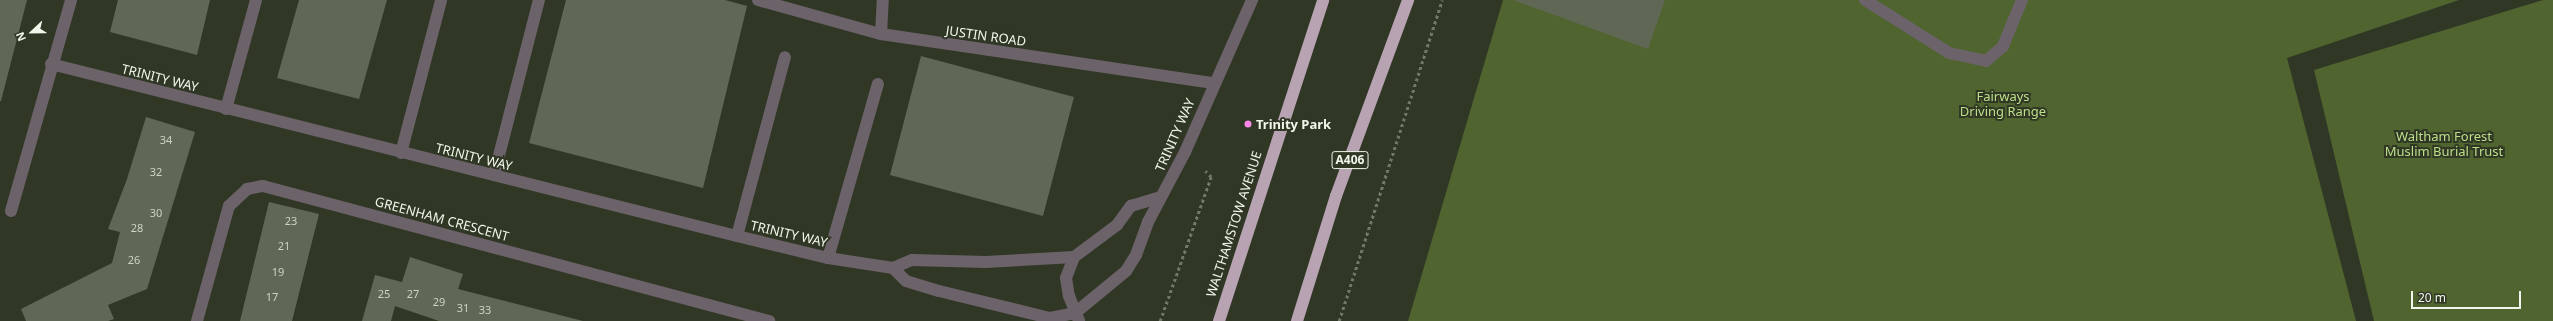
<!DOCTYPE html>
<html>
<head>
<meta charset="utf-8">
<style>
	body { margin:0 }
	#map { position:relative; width:2553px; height:321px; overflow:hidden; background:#303725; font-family:"Noto Sans",sans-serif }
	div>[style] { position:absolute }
	.green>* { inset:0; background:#506430 }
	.building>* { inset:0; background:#606855 }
	.path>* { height:2.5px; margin-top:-1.25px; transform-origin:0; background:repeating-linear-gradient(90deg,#727868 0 3px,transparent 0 6px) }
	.minor>* { height:12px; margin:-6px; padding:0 6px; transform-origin:6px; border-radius:6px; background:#6c636a }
	.highway>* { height:12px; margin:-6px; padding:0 6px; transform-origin:6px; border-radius:6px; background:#b8a3b3 }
	.dots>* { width:11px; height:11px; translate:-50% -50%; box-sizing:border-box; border:2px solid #303725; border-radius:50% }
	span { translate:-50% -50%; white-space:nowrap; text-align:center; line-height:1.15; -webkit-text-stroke:4px #303725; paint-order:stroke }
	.number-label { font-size:11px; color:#ccd2c5 }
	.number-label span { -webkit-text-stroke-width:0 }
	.shield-label span { padding:1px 3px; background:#303725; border:1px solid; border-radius:3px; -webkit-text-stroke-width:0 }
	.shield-label { font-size:12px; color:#f0f6ea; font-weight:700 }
	.street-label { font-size:13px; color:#f0f6ea }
	.park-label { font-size:13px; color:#bddf8a }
	.poi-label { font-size:13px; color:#f0f6ea; font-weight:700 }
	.left { translate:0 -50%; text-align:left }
	.north { position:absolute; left:12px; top:12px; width:40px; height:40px; -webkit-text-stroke:3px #303725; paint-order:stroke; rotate:248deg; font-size:11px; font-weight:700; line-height:16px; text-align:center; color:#f0f6ea }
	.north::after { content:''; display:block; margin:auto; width:14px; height:18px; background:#f0f6ea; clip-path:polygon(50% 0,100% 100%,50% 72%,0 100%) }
	.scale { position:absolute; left:2411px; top:291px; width:110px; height:18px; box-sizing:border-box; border:2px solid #f0f6ea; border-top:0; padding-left:5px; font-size:12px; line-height:14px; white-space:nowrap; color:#f0f6ea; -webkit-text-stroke:3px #303725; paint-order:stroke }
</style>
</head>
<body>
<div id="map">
	<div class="green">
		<i style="clip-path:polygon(1503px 0,2459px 0,2287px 58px,2356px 321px,1408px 321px)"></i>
		<i style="clip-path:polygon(2543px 0,2553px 0,2553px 321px,2374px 321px,2314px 70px)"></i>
	</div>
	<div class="building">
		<i style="clip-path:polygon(0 0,27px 0,1px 101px,0 101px)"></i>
		<i style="clip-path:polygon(118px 0,210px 0,197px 55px,110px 32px)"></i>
		<i style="clip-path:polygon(299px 0,387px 0,359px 99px,277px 78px)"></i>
		<i style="clip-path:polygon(566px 0,725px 0,747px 6px,703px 188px,529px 143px)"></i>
		<i style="clip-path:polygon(1513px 0,1665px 0,1648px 49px)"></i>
		<i style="clip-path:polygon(921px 56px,1074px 97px,1043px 216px,890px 175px)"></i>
		<i style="clip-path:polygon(146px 117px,195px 132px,147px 289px,108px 305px,114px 319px,108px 321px,26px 321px,21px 309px,112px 263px,120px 232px,108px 229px,127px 179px)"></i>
		<i style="clip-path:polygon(269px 202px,319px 214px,292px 321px,240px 321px)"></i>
		<i style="clip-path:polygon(410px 257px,463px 274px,458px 289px,583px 321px,439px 321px,395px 306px,391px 321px,362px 321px,375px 275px,402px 282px)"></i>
	</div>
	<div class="path">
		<i style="left:1160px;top:321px;width:153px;rotate:-70.5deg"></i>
		<i style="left:1211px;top:177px;width:8px;rotate:-135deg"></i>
		<i style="left:1339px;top:321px;width:337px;rotate:-72.2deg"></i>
	</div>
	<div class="minor">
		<i style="left:758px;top:0;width:128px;rotate:15.5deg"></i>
		<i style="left:881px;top:34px;width:336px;rotate:8.4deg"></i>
		<i style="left:1865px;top:0;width:99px;rotate:32.2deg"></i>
		<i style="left:1949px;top:53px;width:38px;rotate:12deg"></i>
		<i style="left:1986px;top:61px;width:23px;rotate:-41deg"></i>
		<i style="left:2003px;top:46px;width:50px;rotate:-67.6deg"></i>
		<i style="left:881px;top:34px;width:34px;rotate:-87deg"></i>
		<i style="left:51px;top:64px;width:707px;rotate:14.08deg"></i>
		<i style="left:737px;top:236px;width:94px;rotate:13.6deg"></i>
		<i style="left:828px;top:258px;width:66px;rotate:8.7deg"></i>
		<i style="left:893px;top:268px;width:21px;rotate:-23deg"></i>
		<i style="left:912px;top:260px;width:74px;rotate:1.5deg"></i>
		<i style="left:986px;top:262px;width:88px;rotate:-3.3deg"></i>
		<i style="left:1074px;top:257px;width:54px;rotate:-36.7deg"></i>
		<i style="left:1117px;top:225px;width:24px;rotate:-54deg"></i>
		<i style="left:1131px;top:206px;width:31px;rotate:-17deg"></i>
		<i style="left:226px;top:109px;width:113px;rotate:-74.6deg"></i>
		<i style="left:401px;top:153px;width:158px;rotate:-75.3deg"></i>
		<i style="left:494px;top:175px;width:181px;rotate:-75.6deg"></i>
		<i style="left:11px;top:211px;width:219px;rotate:-74.1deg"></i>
		<i style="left:737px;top:236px;width:185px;rotate:-75deg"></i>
		<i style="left:1074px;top:257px;width:22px;rotate:111deg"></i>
		<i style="left:1066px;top:278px;width:18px;rotate:81deg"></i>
		<i style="left:1069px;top:296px;width:27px;rotate:68deg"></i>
		<i style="left:828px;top:258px;width:181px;rotate:-74deg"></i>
		<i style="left:893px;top:268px;width:18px;rotate:45deg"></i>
		<i style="left:906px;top:281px;width:34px;rotate:17deg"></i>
		<i style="left:939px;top:291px;width:114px;rotate:13.7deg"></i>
		<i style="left:1050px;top:318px;width:25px;rotate:-11deg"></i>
		<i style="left:1075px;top:313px;width:66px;rotate:-39.5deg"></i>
		<i style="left:1126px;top:271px;width:19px;rotate:-58deg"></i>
		<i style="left:1136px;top:255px;width:35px;rotate:-70deg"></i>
		<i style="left:1148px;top:222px;width:79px;rotate:-62.1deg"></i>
		<i style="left:1185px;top:152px;width:166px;rotate:-66.2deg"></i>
		<i style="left:197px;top:321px;width:119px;rotate:-74.5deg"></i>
		<i style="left:229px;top:206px;width:25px;rotate:-43deg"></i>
		<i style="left:247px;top:189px;width:16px;rotate:-11deg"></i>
		<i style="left:263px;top:186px;width:524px;rotate:14.94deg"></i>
	</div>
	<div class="highway">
		<i style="left:1219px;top:321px;width:337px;rotate:-72deg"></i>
		<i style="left:1297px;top:321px;width:131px;rotate:-72.7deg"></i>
		<i style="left:1336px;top:196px;width:209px;rotate:-69.8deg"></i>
	</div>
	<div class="dots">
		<i style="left:1248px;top:124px;background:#fa87e6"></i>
	</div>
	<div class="number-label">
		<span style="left:166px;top:140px">34</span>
		<span style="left:156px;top:172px">32</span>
		<span style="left:156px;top:213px">30</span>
		<span style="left:291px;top:221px">23</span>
		<span style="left:137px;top:228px">28</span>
		<span style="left:284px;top:246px">21</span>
		<span style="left:134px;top:260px">26</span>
		<span style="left:278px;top:272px">19</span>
		<span style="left:384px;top:294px">25</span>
		<span style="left:413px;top:294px">27</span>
		<span style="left:272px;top:297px">17</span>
		<span style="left:439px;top:302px">29</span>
		<span style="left:463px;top:308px">31</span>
		<span style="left:485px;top:310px">33</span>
	</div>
	<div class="shield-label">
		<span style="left:1350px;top:160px">A406</span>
	</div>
	<div class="street-label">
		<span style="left:986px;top:36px;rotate:8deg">JUSTIN ROAD</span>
		<span style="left:160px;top:78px;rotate:14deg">TRINITY WAY</span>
		<span style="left:1175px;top:135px;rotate:-66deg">TRINITY WAY</span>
		<span style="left:474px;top:157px;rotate:14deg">TRINITY WAY</span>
		<span style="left:442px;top:219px;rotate:15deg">GREENHAM CRESCENT</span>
		<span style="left:1234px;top:224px;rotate:-72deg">WALTHAMSTOW AVENUE</span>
		<span style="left:789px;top:234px;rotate:13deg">TRINITY WAY</span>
	</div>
	<div class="park-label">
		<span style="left:2003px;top:104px">Fairways<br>Driving Range</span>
		<span style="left:2444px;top:144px">Waltham Forest<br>Muslim Burial Trust</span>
	</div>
	<div class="poi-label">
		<span class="left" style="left:1256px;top:124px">Trinity Park</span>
	</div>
	<div class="north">N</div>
	<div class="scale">20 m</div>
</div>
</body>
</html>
